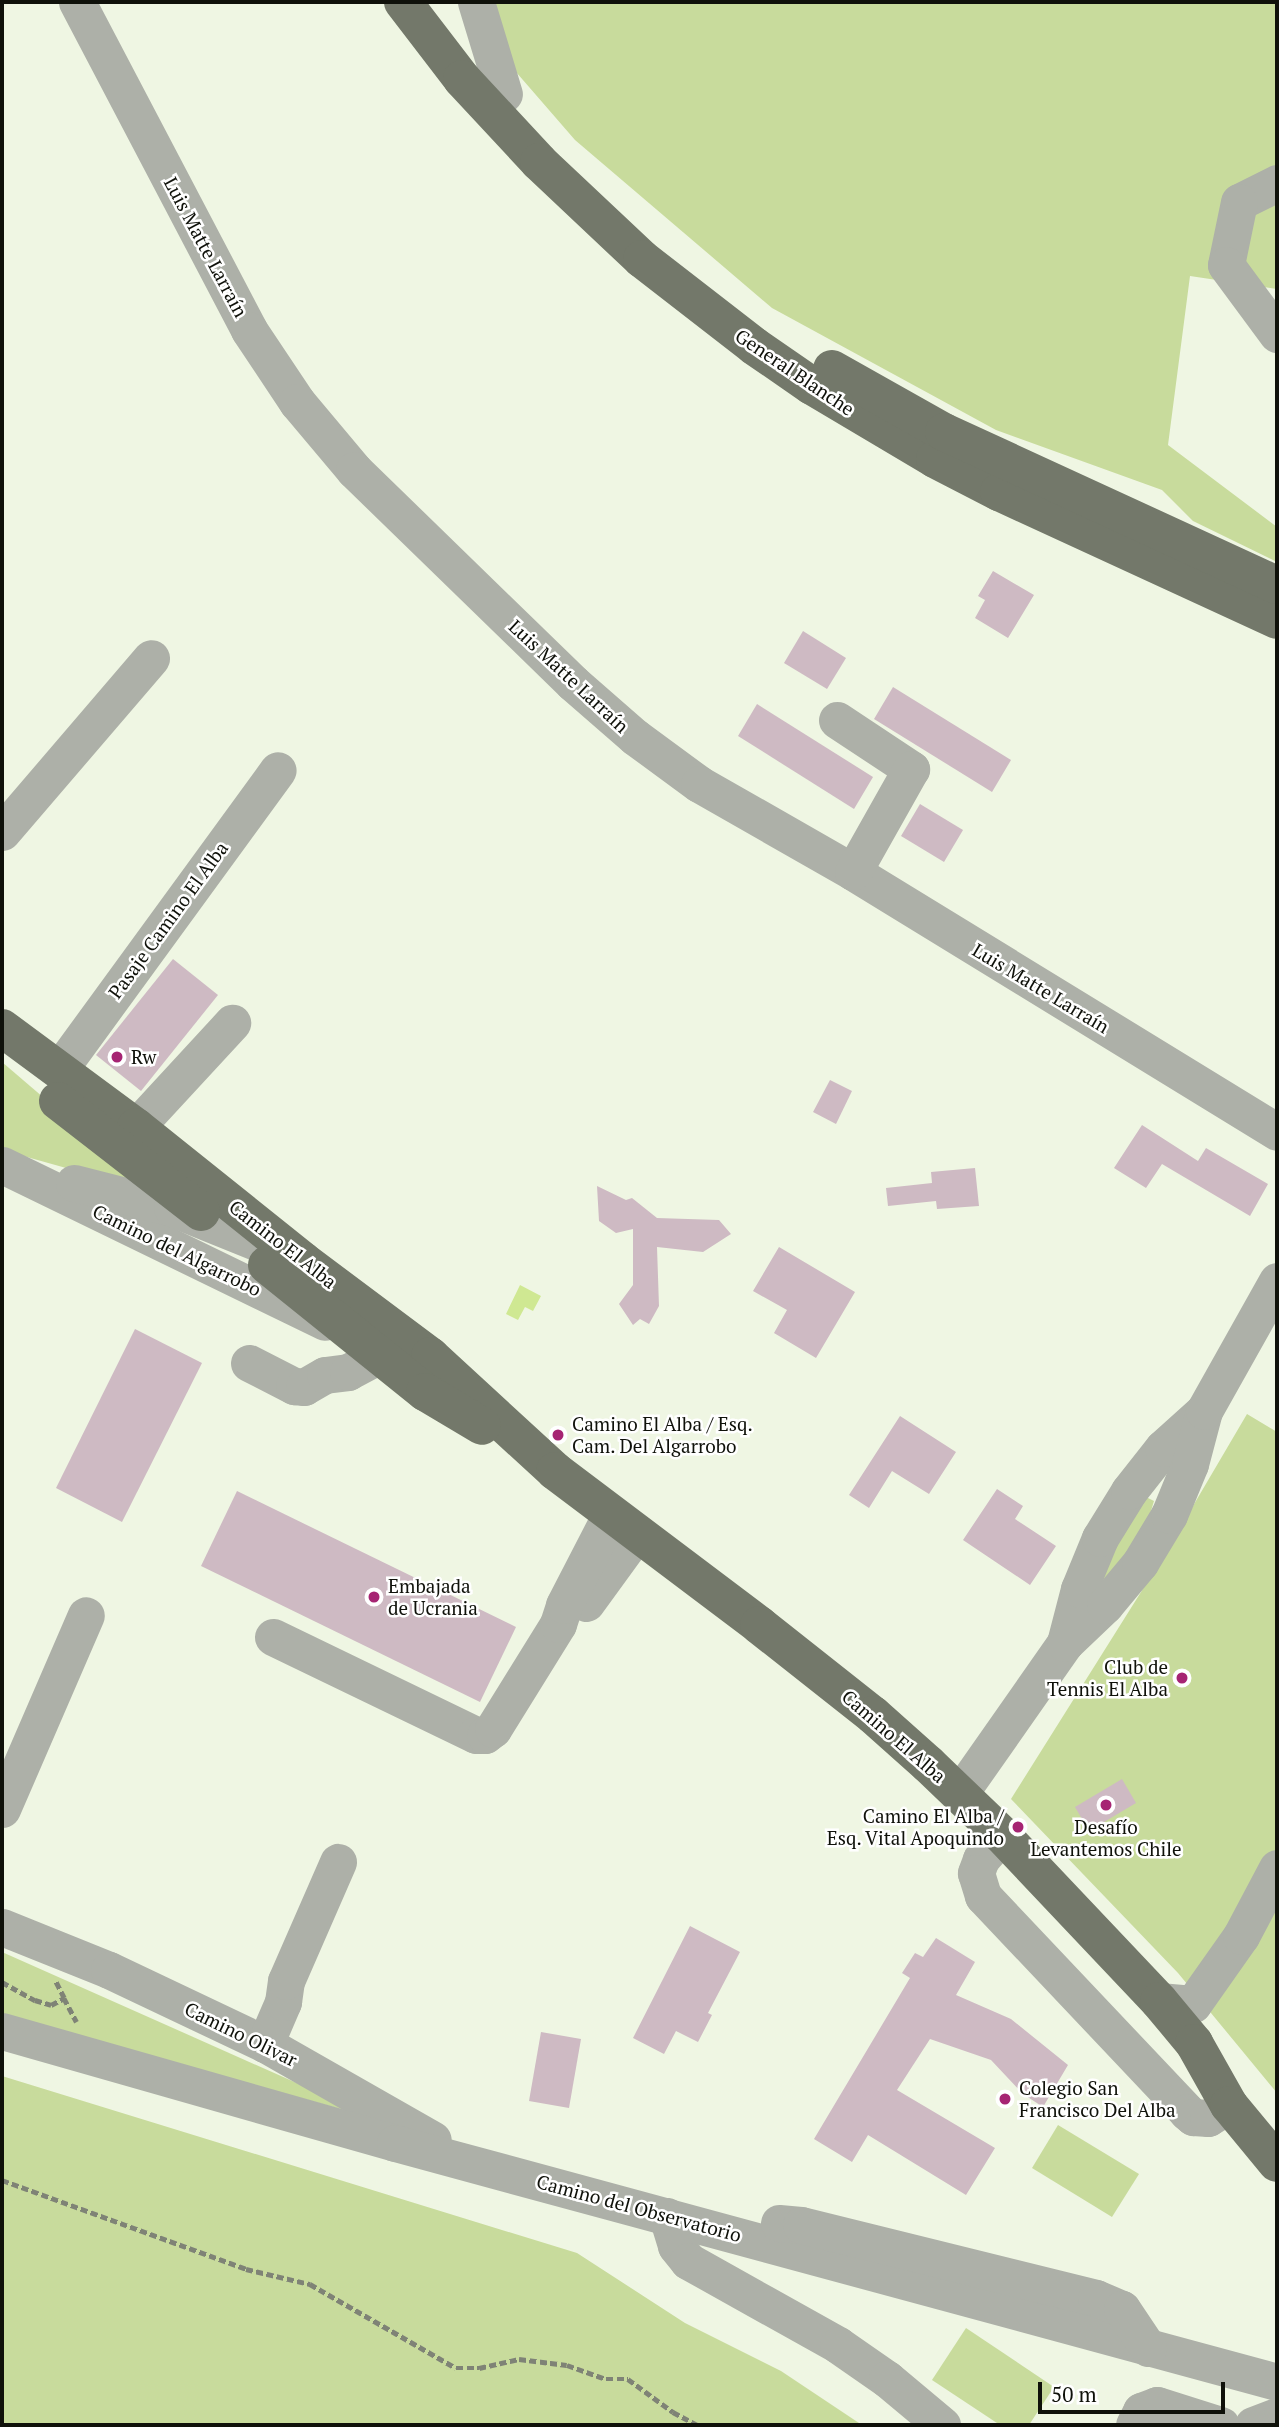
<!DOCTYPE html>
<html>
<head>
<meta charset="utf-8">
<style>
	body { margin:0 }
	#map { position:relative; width:1279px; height:2427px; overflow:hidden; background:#eff6e3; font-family:"PT Serif",serif }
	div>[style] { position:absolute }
	.green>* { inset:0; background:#c8db9c }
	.water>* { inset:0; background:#cfe892 }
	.building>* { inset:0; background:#cebac3 }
	.path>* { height:4.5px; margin-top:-2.25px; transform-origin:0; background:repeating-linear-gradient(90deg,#7f8376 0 7px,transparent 0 10.5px) }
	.minor>* { height:37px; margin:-18.5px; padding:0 18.5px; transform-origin:18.5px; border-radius:18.5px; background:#adb0a8 }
	.major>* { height:38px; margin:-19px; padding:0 19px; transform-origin:19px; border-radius:19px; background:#73786a }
	.dots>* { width:19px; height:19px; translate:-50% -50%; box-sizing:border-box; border:4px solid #fff; border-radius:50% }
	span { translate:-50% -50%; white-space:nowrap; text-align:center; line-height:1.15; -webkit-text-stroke:5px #fff; paint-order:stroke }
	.street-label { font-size:19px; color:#0f110a }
	.poi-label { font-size:19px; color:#0f110a }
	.left { translate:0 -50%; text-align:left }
	.right { translate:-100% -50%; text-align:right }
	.frame { position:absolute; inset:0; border:4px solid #0f110a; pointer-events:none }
	.scale { position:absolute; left:1038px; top:2382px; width:187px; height:32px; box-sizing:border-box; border:4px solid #0f110a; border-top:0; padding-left:9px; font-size:21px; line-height:24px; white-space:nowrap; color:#0f110a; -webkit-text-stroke:5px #fff; paint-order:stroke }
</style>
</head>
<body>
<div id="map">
	<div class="green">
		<i style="clip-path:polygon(491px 2px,1277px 2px,1277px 289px,1190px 276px,1168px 445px,1277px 527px,1277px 562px,1193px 521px,1162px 490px,996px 430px,772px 308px,575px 140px,503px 57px)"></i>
		<i style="clip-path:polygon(2px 1062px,155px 1193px,2px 1150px)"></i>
		<i style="clip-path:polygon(1247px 1414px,1277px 1432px,1277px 2093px,1178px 1973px,1011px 1799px,1163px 1557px)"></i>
		<i style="clip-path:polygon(1146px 1497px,1154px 1501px,1139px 1550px,1107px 1583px,1101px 1579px,1117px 1534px)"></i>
		<i style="clip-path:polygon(2px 1952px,380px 2120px,2px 2015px)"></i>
		<i style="clip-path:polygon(2px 2076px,577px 2253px,685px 2323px,781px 2371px,862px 2425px,2px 2425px)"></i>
		<i style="clip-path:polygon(1058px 2125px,1139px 2174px,1112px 2217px,1032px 2168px)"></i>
		<i style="clip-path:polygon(966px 2328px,1054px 2387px,1029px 2425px,1000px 2425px,932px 2380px)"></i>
	</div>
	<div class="water">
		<i style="clip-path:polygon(520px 1285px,541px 1296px,533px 1311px,525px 1307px,518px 1320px,506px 1314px)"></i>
	</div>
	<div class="building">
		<i style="clip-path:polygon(993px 571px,1034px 595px,1008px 638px,975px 618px,985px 600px,978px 596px)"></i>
		<i style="clip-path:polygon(803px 631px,846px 658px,827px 689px,784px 663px)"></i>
		<i style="clip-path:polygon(893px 687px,1011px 760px,992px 792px,874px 719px)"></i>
		<i style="clip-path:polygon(757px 704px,873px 777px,854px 809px,738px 736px)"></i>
		<i style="clip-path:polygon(920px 804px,963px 830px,944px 862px,901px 836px)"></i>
		<i style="clip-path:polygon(173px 959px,218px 995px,141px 1091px,96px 1055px)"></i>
		<i style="clip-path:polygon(830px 1080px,852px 1091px,836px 1124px,813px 1112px)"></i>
		<i style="clip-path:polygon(1142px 1125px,1198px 1161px,1206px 1148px,1268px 1184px,1250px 1216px,1162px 1164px,1146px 1188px,1114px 1168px)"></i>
		<i style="clip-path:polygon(975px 1168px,979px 1206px,937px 1209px,936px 1201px,888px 1206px,886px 1188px,932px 1183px,931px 1172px)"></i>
		<i style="clip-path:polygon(597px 1186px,626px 1200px,632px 1198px,657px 1218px,719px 1220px,731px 1234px,703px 1252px,657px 1247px,659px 1306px,649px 1324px,640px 1319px,633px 1325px,619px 1304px,633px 1285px,633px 1229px,616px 1233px,599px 1221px)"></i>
		<i style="clip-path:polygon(779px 1247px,855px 1292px,816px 1358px,774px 1333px,787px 1310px,753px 1291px)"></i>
		<i style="clip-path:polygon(135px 1329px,202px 1363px,122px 1522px,56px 1488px)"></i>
		<i style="clip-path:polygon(900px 1416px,956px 1452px,929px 1494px,892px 1471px,869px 1508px,849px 1495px)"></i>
		<i style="clip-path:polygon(997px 1489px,1023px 1506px,1015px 1519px,1056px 1546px,1030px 1585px,963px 1540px)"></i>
		<i style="clip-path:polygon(237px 1491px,516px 1627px,480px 1702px,201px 1566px)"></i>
		<i style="clip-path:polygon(1122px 1779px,1136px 1803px,1089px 1831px,1075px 1807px)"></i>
		<i style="clip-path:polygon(690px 1926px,740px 1952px,708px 2013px,712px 2015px,698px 2042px,676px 2031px,664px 2054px,633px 2038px)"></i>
		<i style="clip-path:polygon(936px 1938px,975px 1962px,956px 1995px,1011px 2019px,1068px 2065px,1043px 2107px,1023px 2094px,991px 2060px,930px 2039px,897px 2090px,995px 2148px,966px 2195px,868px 2135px,852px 2162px,814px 2139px,910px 1978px,902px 1973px,915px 1953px,923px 1957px)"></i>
		<i style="clip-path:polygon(541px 2032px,581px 2039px,569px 2108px,529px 2101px)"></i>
	</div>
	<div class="path">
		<i style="left:2px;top:1982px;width:38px;rotate:29deg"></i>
		<i style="left:35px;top:2000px;width:17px;rotate:17deg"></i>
		<i style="left:51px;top:2005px;width:15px;rotate:-28deg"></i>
		<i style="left:64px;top:1998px;width:20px;rotate:-117deg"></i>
		<i style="left:64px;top:1998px;width:27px;rotate:62deg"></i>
		<i style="left:2px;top:2180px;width:260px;rotate:20deg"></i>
		<i style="left:246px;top:2269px;width:66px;rotate:13.2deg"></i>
		<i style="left:310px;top:2284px;width:168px;rotate:29.9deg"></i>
		<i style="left:456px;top:2368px;width:23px"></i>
		<i style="left:479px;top:2368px;width:41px;rotate:-12.7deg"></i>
		<i style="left:519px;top:2359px;width:48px;rotate:7.1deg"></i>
		<i style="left:567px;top:2365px;width:41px;rotate:19.7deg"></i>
		<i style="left:606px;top:2379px;width:22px"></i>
		<i style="left:628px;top:2379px;width:56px;rotate:36.3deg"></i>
		<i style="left:673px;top:2412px;width:27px;rotate:28deg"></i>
	</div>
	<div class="minor">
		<i style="left:77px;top:2px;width:370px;rotate:62.3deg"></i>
		<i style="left:249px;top:330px;width:87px;rotate:56.3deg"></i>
		<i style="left:297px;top:402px;width:89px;rotate:50deg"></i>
		<i style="left:354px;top:470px;width:305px;rotate:44.2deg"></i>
		<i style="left:573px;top:683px;width:82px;rotate:41.1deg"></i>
		<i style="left:635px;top:737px;width:79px;rotate:36.3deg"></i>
		<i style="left:699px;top:784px;width:177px;rotate:29.7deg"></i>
		<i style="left:853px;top:872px;width:497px;rotate:31.5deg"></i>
		<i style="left:476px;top:2px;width:96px;rotate:73.1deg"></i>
		<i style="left:1277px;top:183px;width:42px;rotate:153.4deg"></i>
		<i style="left:1239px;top:202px;width:64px;rotate:101.7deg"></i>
		<i style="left:1226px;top:265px;width:86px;rotate:53.5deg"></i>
		<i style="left:837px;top:720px;width:89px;rotate:33.5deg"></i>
		<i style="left:911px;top:769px;width:118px;rotate:119.4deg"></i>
		<i style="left:2px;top:832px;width:229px;rotate:-49.4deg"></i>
		<i style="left:59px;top:1070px;width:371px;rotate:-53.9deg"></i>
		<i style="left:136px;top:1127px;width:142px;rotate:-47.3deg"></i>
		<i style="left:2px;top:1165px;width:359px;rotate:25.9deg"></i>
		<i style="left:74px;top:1183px;width:101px;rotate:14.3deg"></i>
		<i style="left:172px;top:1208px;width:127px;rotate:22.1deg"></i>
		<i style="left:249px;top:1363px;width:51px;rotate:27.1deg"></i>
		<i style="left:294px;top:1386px;width:10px;rotate:6deg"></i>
		<i style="left:304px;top:1387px;width:24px;rotate:-30deg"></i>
		<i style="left:325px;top:1375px;width:23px;rotate:-7deg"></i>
		<i style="left:348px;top:1372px;width:34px;rotate:-28deg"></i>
		<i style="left:586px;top:1603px;width:87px;rotate:-53.9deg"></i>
		<i style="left:273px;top:1637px;width:225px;rotate:25.8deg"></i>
		<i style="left:476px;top:1735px;width:9px"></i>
		<i style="left:485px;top:1735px;width:10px;rotate:-37deg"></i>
		<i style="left:493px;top:1729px;width:123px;rotate:-58.2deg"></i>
		<i style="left:558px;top:1624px;width:20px;rotate:-72deg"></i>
		<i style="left:564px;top:1605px;width:102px;rotate:-62.7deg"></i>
		<i style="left:1065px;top:1643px;width:56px;rotate:-75.5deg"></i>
		<i style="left:1079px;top:1589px;width:55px;rotate:-67.6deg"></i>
		<i style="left:1100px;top:1538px;width:55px;rotate:-58.3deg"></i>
		<i style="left:1129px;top:1491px;width:55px;rotate:-51.7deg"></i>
		<i style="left:1163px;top:1448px;width:55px;rotate:-42.1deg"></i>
		<i style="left:960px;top:1793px;width:183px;rotate:-55deg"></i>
		<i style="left:1065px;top:1643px;width:55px;rotate:-43.5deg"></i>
		<i style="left:1105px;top:1605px;width:55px;rotate:-50.2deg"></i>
		<i style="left:1140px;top:1563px;width:56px;rotate:-58.9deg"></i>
		<i style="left:1169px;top:1515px;width:55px;rotate:-67.6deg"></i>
		<i style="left:1190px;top:1464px;width:55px;rotate:-75.2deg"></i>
		<i style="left:1204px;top:1411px;width:149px;rotate:-60.7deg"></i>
		<i style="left:2px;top:1809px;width:211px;rotate:-66.6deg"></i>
		<i style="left:1002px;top:1835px;width:32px;rotate:131deg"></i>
		<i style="left:981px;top:1859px;width:15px;rotate:110deg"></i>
		<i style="left:976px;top:1873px;width:24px;rotate:73deg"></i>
		<i style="left:983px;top:1896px;width:297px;rotate:46.6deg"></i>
		<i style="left:1187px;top:2112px;width:8px;rotate:40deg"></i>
		<i style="left:1193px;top:2117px;width:15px;rotate:4deg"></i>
		<i style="left:1208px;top:2118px;width:25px;rotate:-32deg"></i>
		<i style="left:2px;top:1927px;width:115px;rotate:21.9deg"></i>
		<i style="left:109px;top:1970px;width:173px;rotate:25.4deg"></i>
		<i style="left:265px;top:2044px;width:193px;rotate:29.7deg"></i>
		<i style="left:1159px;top:2001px;width:34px;rotate:5deg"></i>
		<i style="left:1193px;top:2004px;width:83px;rotate:-54.8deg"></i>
		<i style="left:1241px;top:1936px;width:77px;rotate:-62.1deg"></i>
		<i style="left:2px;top:2031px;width:409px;rotate:15.9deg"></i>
		<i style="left:395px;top:2143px;width:914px;rotate:15.16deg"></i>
		<i style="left:265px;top:2044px;width:46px;rotate:-66.8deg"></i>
		<i style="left:283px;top:2002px;width:21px;rotate:-82deg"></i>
		<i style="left:286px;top:1981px;width:130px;rotate:-66.4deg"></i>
		<i style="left:667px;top:2216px;width:31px;rotate:73deg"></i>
		<i style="left:676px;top:2246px;width:19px;rotate:51deg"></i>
		<i style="left:688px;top:2261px;width:172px;rotate:29.2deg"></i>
		<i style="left:838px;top:2345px;width:60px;rotate:34.8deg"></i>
		<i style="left:887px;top:2379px;width:72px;rotate:39.9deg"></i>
		<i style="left:779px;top:2223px;width:22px;rotate:5deg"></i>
		<i style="left:801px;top:2225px;width:304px;rotate:13.9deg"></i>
		<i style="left:1096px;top:2298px;width:28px;rotate:23deg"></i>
		<i style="left:1122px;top:2309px;width:47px;rotate:56.3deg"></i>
		<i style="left:1134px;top:2425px;width:16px;rotate:-63deg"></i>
		<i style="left:1141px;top:2411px;width:17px;rotate:-21deg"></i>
		<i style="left:1157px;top:2405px;width:67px;rotate:17.4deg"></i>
		<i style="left:1253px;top:2425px;width:26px;rotate:-21deg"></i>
	</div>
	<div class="major">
		<i style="left:403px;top:2px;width:97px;rotate:52.5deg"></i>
		<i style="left:462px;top:79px;width:113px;rotate:47.1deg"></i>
		<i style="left:539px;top:162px;width:141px;rotate:43.3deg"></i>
		<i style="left:642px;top:259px;width:142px;rotate:37.8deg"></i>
		<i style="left:754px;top:346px;width:70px;rotate:34.6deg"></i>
		<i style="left:812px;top:386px;width:143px;rotate:30.7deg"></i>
		<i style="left:935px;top:459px;width:72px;rotate:27.3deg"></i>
		<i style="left:999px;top:492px;width:306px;rotate:24.7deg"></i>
		<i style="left:832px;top:369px;width:129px;rotate:29.4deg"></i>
		<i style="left:944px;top:432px;width:366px;rotate:24.7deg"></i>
		<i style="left:2px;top:1028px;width:167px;rotate:36.5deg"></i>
		<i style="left:136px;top:1127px;width:214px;rotate:38.7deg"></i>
		<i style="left:303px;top:1261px;width:159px;rotate:36.8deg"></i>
		<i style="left:430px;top:1356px;width:170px;rotate:42.6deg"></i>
		<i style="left:555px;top:1471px;width:256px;rotate:37deg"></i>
		<i style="left:759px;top:1625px;width:145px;rotate:38.3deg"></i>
		<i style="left:873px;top:1715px;width:74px;rotate:41.7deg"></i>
		<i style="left:928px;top:1764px;width:103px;rotate:43.8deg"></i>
		<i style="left:1002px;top:1835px;width:228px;rotate:46.6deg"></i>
		<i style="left:1159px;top:2001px;width:55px;rotate:50.2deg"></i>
		<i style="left:1194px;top:2043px;width:71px;rotate:60.6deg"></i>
		<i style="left:1229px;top:2105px;width:75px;rotate:50.4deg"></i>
		<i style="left:58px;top:1101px;width:181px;rotate:37.8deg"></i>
		<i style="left:267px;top:1265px;width:203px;rotate:38.8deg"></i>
		<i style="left:425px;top:1392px;width:66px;rotate:30.8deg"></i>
	</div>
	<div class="dots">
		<i style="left:117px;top:1057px;background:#a62473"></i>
		<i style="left:558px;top:1435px;background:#a62473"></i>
		<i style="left:374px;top:1597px;background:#a62473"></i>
		<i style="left:1182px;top:1678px;background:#a62473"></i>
		<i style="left:1106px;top:1805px;background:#a62473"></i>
		<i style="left:1018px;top:1827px;background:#a62473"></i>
		<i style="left:1005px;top:2099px;background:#a62473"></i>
	</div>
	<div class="street-label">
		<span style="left:206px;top:247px;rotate:62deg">Luis Matte Larraín</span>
		<span style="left:795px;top:372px;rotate:34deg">General Blanche</span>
		<span style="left:569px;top:676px;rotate:43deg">Luis Matte Larraín</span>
		<span style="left:168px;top:920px;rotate:-54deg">Pasaje Camino El Alba</span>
		<span style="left:1041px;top:988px;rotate:31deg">Luis Matte Larraín</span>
		<span style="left:283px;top:1244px;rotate:38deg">Camino El Alba</span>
		<span style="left:177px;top:1250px;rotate:26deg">Camino del Algarrobo</span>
		<span style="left:894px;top:1736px;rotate:41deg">Camino El Alba</span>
		<span style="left:241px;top:2034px;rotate:26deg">Camino Olivar</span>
		<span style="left:639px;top:2208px;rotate:15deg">Camino del Observatorio</span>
	</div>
	<div class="poi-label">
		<span class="left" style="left:131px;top:1057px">Rw</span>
		<span class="left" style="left:572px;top:1435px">Camino El Alba / Esq.<br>Cam. Del Algarrobo</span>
		<span class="left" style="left:388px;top:1597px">Embajada<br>de Ucrania</span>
		<span class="right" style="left:1168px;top:1678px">Club de<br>Tennis El Alba</span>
		<span class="right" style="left:1004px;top:1827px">Camino El Alba /<br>Esq. Vital Apoquindo</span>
		<span style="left:1106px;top:1838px">Desafío<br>Levantemos Chile</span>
		<span class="left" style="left:1019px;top:2099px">Colegio San<br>Francisco Del Alba</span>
	</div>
	<div class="frame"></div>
	<div class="scale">50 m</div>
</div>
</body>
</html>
